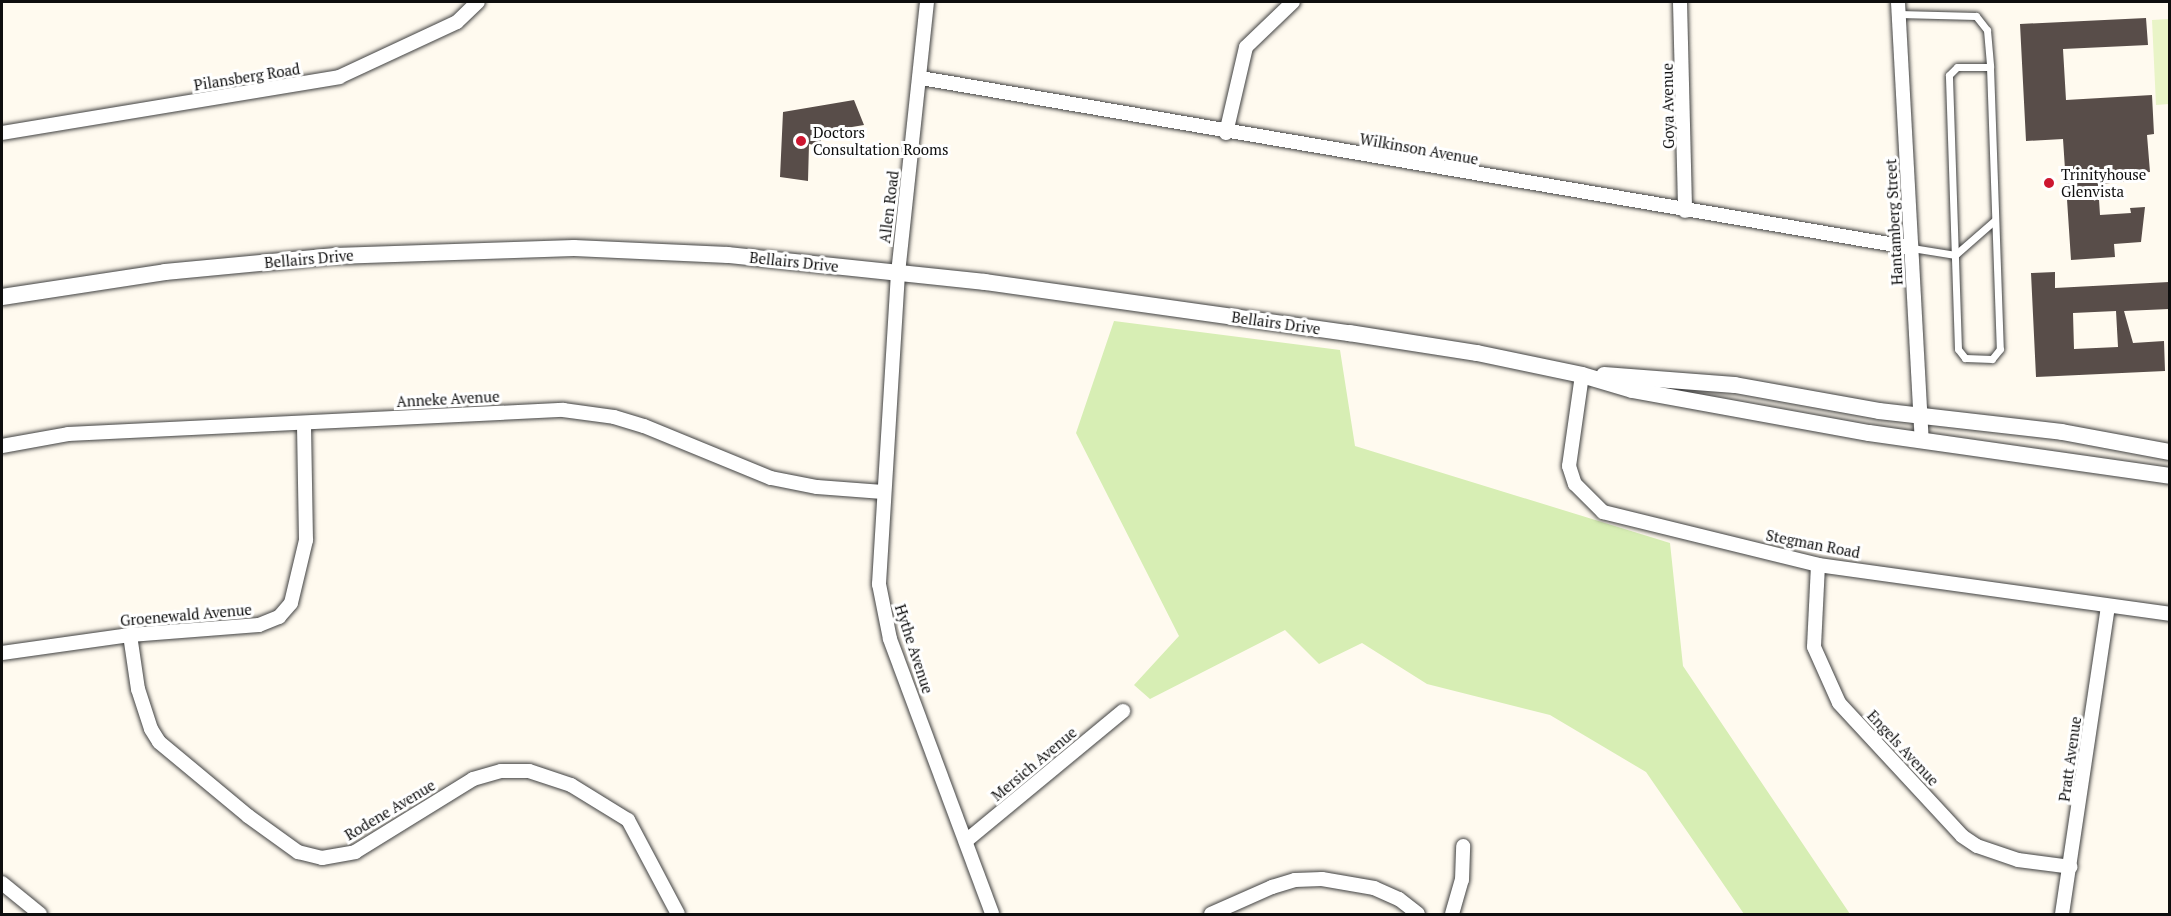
<!DOCTYPE html>
<html>
<head>
<meta charset="utf-8">
<style>
	body { margin:0 }
	#map { position:relative; width:2171px; height:916px; overflow:hidden; background:#fffaef; font-family:"PT Serif",serif }
	div>[style] { position:absolute }
	.green>* { inset:0; background:#d7eeb4 }
	.pitch>* { inset:0; background:#e9f4c7 }
	.building>* { inset:0; background:#584d49 }
	.roads { filter:drop-shadow(0 0 2px #414141) drop-shadow(0 0 2px #414141) }
	.service>* { height:7px; margin:-3.5px; padding:0 3.5px; transform-origin:3.5px; border-radius:3.5px; background:#fff }
	.minor>* { height:14px; margin:-7px; padding:0 7px; transform-origin:7px; border-radius:7px; background:#fff }
	.tertiary>* { height:16px; margin:-8px; padding:0 8px; transform-origin:8px; border-radius:8px; background:#fff }
	.dots>* { width:16px; height:16px; translate:-50% -50%; box-sizing:border-box; border:3px solid #fff; border-radius:50% }
	span { translate:-50% -50%; white-space:nowrap; text-align:center; line-height:1.15; -webkit-text-stroke:6px #fff; paint-order:stroke }
	.street-label { font-size:15px; color:#0e0e0e }
	.poi-label { font-size:15px; color:#0e0e0e }
	.left { translate:0 -50%; text-align:left }
	.frame { position:absolute; inset:0; border:3px solid #0e0e0e; pointer-events:none }
</style>
</head>
<body>
<div id="map">
	<div class="green">
		<i style="clip-path:polygon(1114px 321px,1340px 350px,1355px 446px,1670px 543px,1683px 666px,1850px 914px,1744px 914px,1646px 772px,1550px 715px,1427px 684px,1362px 643px,1319px 664px,1285px 630px,1150px 699px,1134px 685px,1179px 636px,1076px 433px)"></i>
	</div>
	<div class="pitch">
		<i style="clip-path:polygon(2169px 19px,2169px 104px,2156px 105px,2152px 20px)"></i>
	</div>
	<div class="building">
		<i style="clip-path:polygon(2146px 18px,2148px 45px,2063px 49px,2066px 100px,2152px 95px,2154px 134px,2147px 135px,2150px 172px,2135px 173px,2135px 181px,2098px 184px,2100px 215px,2131px 213px,2130px 208px,2145px 207px,2141px 242px,2114px 244px,2115px 257px,2071px 260px,2063px 139px,2026px 141px,2020px 24px)"></i>
		<i style="clip-path:polygon(854px 100px,864px 125px,846px 128px,848px 137px,821px 138px,820px 146px,809px 144px,808px 181px,780px 177px,783px 112px)"></i>
		<i style="clip-path:polygon(evenodd,2055px 272px,2055px 288px,2169px 282px,2169px 309px,2124px 311px,2133px 343px,2164px 341px,2165px 371px,2036px 377px,2031px 273px,2055px 272px,2116px 311px,2118px 347px,2074px 349px,2073px 313px,2116px 311px)"></i>
	</div>
	<div class="roads">
		<div class="service">
			<i style="left:1899px;top:14px;width:77px;rotate:1.5deg"></i>
			<i style="left:1976px;top:16px;width:18px;rotate:52deg"></i>
			<i style="left:1987px;top:30px;width:37px;rotate:85deg"></i>
			<i style="left:1990px;top:67px;width:282px;rotate:88deg"></i>
			<i style="left:2000px;top:349px;width:13px;rotate:129deg"></i>
			<i style="left:1992px;top:359px;width:27px;rotate:-178deg"></i>
			<i style="left:1965px;top:358px;width:11px;rotate:-128deg"></i>
			<i style="left:1958px;top:349px;width:274px;rotate:-91.9deg"></i>
			<i style="left:1949px;top:75px;width:11px;rotate:-45deg"></i>
			<i style="left:1957px;top:67px;width:33px"></i>
			<i style="left:1912px;top:248px;width:44px;rotate:9.2deg"></i>
			<i style="left:1955px;top:255px;width:53px;rotate:-41.2deg"></i>
		</div>
		<div class="minor">
			<i style="left:927px;top:2px;width:273px;rotate:96.1deg"></i>
			<i style="left:898px;top:273px;width:312px;rotate:93.5deg"></i>
			<i style="left:879px;top:584px;width:56px;rotate:78.7deg"></i>
			<i style="left:890px;top:639px;width:293px;rotate:69.6deg"></i>
			<i style="left:1680px;top:2px;width:209px;rotate:88.6deg"></i>
			<i style="left:1898px;top:2px;width:439px;rotate:86.9deg"></i>
			<i style="left:921px;top:78px;width:1005px;rotate:9.73deg"></i>
			<i style="left:2px;top:133px;width:342px;rotate:-9.4deg"></i>
			<i style="left:339px;top:77px;width:130px;rotate:-25deg"></i>
			<i style="left:457px;top:22px;width:29px;rotate:-44deg"></i>
			<i style="left:1226px;top:133px;width:88px;rotate:-76.9deg"></i>
			<i style="left:1246px;top:47px;width:65px;rotate:-43.8deg"></i>
			<i style="left:1582px;top:375px;width:92px;rotate:98.1deg"></i>
			<i style="left:1569px;top:466px;width:19px;rotate:72deg"></i>
			<i style="left:1575px;top:484px;width:40px;rotate:45deg"></i>
			<i style="left:1603px;top:512px;width:221px;rotate:13.8deg"></i>
			<i style="left:1818px;top:565px;width:355px;rotate:7.9deg"></i>
			<i style="left:2px;top:446px;width:67px;rotate:-10.3deg"></i>
			<i style="left:68px;top:434px;width:496px;rotate:-2.8deg"></i>
			<i style="left:563px;top:410px;width:51px;rotate:7.8deg"></i>
			<i style="left:614px;top:417px;width:31px;rotate:17deg"></i>
			<i style="left:644px;top:426px;width:137px;rotate:22.3deg"></i>
			<i style="left:771px;top:478px;width:47px;rotate:11.1deg"></i>
			<i style="left:817px;top:487px;width:66px;rotate:4.3deg"></i>
			<i style="left:1818px;top:565px;width:82px;rotate:92.8deg"></i>
			<i style="left:1814px;top:647px;width:61px;rotate:65.9deg"></i>
			<i style="left:1839px;top:703px;width:181px;rotate:47.2deg"></i>
			<i style="left:1962px;top:836px;width:18px;rotate:34deg"></i>
			<i style="left:1977px;top:846px;width:43px;rotate:18.9deg"></i>
			<i style="left:2018px;top:860px;width:53px;rotate:7.5deg"></i>
			<i style="left:130px;top:635px;width:55px;rotate:81.6deg"></i>
			<i style="left:138px;top:689px;width:42px;rotate:72deg"></i>
			<i style="left:151px;top:729px;width:15px;rotate:58deg"></i>
			<i style="left:159px;top:742px;width:116px;rotate:39.7deg"></i>
			<i style="left:248px;top:816px;width:62px;rotate:35.8deg"></i>
			<i style="left:298px;top:852px;width:25px;rotate:14deg"></i>
			<i style="left:322px;top:858px;width:34px;rotate:-10deg"></i>
			<i style="left:355px;top:852px;width:139px;rotate:-31.7deg"></i>
			<i style="left:473px;top:779px;width:29px;rotate:-16deg"></i>
			<i style="left:501px;top:771px;width:28px"></i>
			<i style="left:529px;top:771px;width:44px;rotate:18.4deg"></i>
			<i style="left:571px;top:785px;width:67px;rotate:31.6deg"></i>
			<i style="left:628px;top:820px;width:106px;rotate:62deg"></i>
			<i style="left:2px;top:653px;width:129px;rotate:-8deg"></i>
			<i style="left:130px;top:635px;width:129px;rotate:-4.4deg"></i>
			<i style="left:259px;top:625px;width:22px;rotate:-22deg"></i>
			<i style="left:279px;top:617px;width:18px;rotate:-49deg"></i>
			<i style="left:291px;top:603px;width:65px;rotate:-76.6deg"></i>
			<i style="left:306px;top:540px;width:117px;rotate:-91deg"></i>
			<i style="left:966px;top:841px;width:204px;rotate:-39.6deg"></i>
			<i style="left:2px;top:883px;width:49px;rotate:39.2deg"></i>
			<i style="left:1211px;top:914px;width:67px;rotate:-23.9deg"></i>
			<i style="left:1272px;top:887px;width:24px;rotate:-17deg"></i>
			<i style="left:1295px;top:880px;width:27px;rotate:-2deg"></i>
			<i style="left:1322px;top:879px;width:53px;rotate:9.8deg"></i>
			<i style="left:1374px;top:888px;width:27px;rotate:24deg"></i>
			<i style="left:1399px;top:899px;width:24px;rotate:38deg"></i>
			<i style="left:1452px;top:914px;width:35px;rotate:-74deg"></i>
			<i style="left:1462px;top:880px;width:34px;rotate:-88deg"></i>
			<i style="left:2062px;top:914px;width:309px;rotate:-81.5deg"></i>
		</div>
		<div class="tertiary">
			<i style="left:2px;top:297px;width:165px;rotate:-8.7deg"></i>
			<i style="left:165px;top:272px;width:171px;rotate:-5.4deg"></i>
			<i style="left:335px;top:256px;width:239px;rotate:-1.9deg"></i>
			<i style="left:574px;top:248px;width:154px;rotate:2.6deg"></i>
			<i style="left:728px;top:255px;width:258px;rotate:6deg"></i>
			<i style="left:985px;top:282px;width:368px;rotate:8deg"></i>
			<i style="left:1349px;top:333px;width:130px;rotate:8.9deg"></i>
			<i style="left:1477px;top:353px;width:107px;rotate:11.8deg"></i>
			<i style="left:1582px;top:375px;width:52px;rotate:16.7deg"></i>
			<i style="left:1632px;top:390px;width:241px;rotate:10.3deg"></i>
			<i style="left:1869px;top:433px;width:304px;rotate:8.1deg"></i>
			<i style="left:1604px;top:375px;width:131px;rotate:4.4deg"></i>
			<i style="left:1735px;top:385px;width:146px;rotate:10.2deg"></i>
			<i style="left:1879px;top:411px;width:184px;rotate:6.5deg"></i>
			<i style="left:2062px;top:432px;width:110px;rotate:10.5deg"></i>
		</div>
	</div>
	<div class="dots">
		<i style="left:801px;top:141px;background:#cd1730"></i>
		<i style="left:2049px;top:183px;background:#cd1730"></i>
	</div>
	<div class="street-label">
		<span style="left:247px;top:77px;rotate:-9deg">Pilansberg Road</span>
		<span style="left:1668px;top:106px;rotate:-91deg">Goya Avenue</span>
		<span style="left:1419px;top:149px;rotate:10deg">Wilkinson Avenue</span>
		<span style="left:889px;top:207px;rotate:-83deg">Allen Road</span>
		<span style="left:1894px;top:222px;rotate:-93deg">Hantamberg Street</span>
		<span style="left:309px;top:259px;rotate:-5deg">Bellairs Drive</span>
		<span style="left:794px;top:262px;rotate:6deg">Bellairs Drive</span>
		<span style="left:1276px;top:323px;rotate:8deg">Bellairs Drive</span>
		<span style="left:448px;top:399px;rotate:-3deg">Anneke Avenue</span>
		<span style="left:1813px;top:544px;rotate:11deg">Stegman Road</span>
		<span style="left:186px;top:615px;rotate:-5deg">Groenewald Avenue</span>
		<span style="left:914px;top:649px;rotate:72deg">Hythe Avenue</span>
		<span style="left:1903px;top:748px;rotate:47deg">Engels Avenue</span>
		<span style="left:2070px;top:759px;rotate:-82deg">Pratt Avenue</span>
		<span style="left:1034px;top:764px;rotate:-40deg">Mersich Avenue</span>
		<span style="left:390px;top:810px;rotate:-31deg">Rodene Avenue</span>
	</div>
	<div class="poi-label">
		<span class="left" style="left:813px;top:141px">Doctors<br>Consultation Rooms</span>
		<span class="left" style="left:2061px;top:183px">Trinityhouse<br>Glenvista</span>
	</div>
	<div class="frame"></div>
</div>
</body>
</html>
